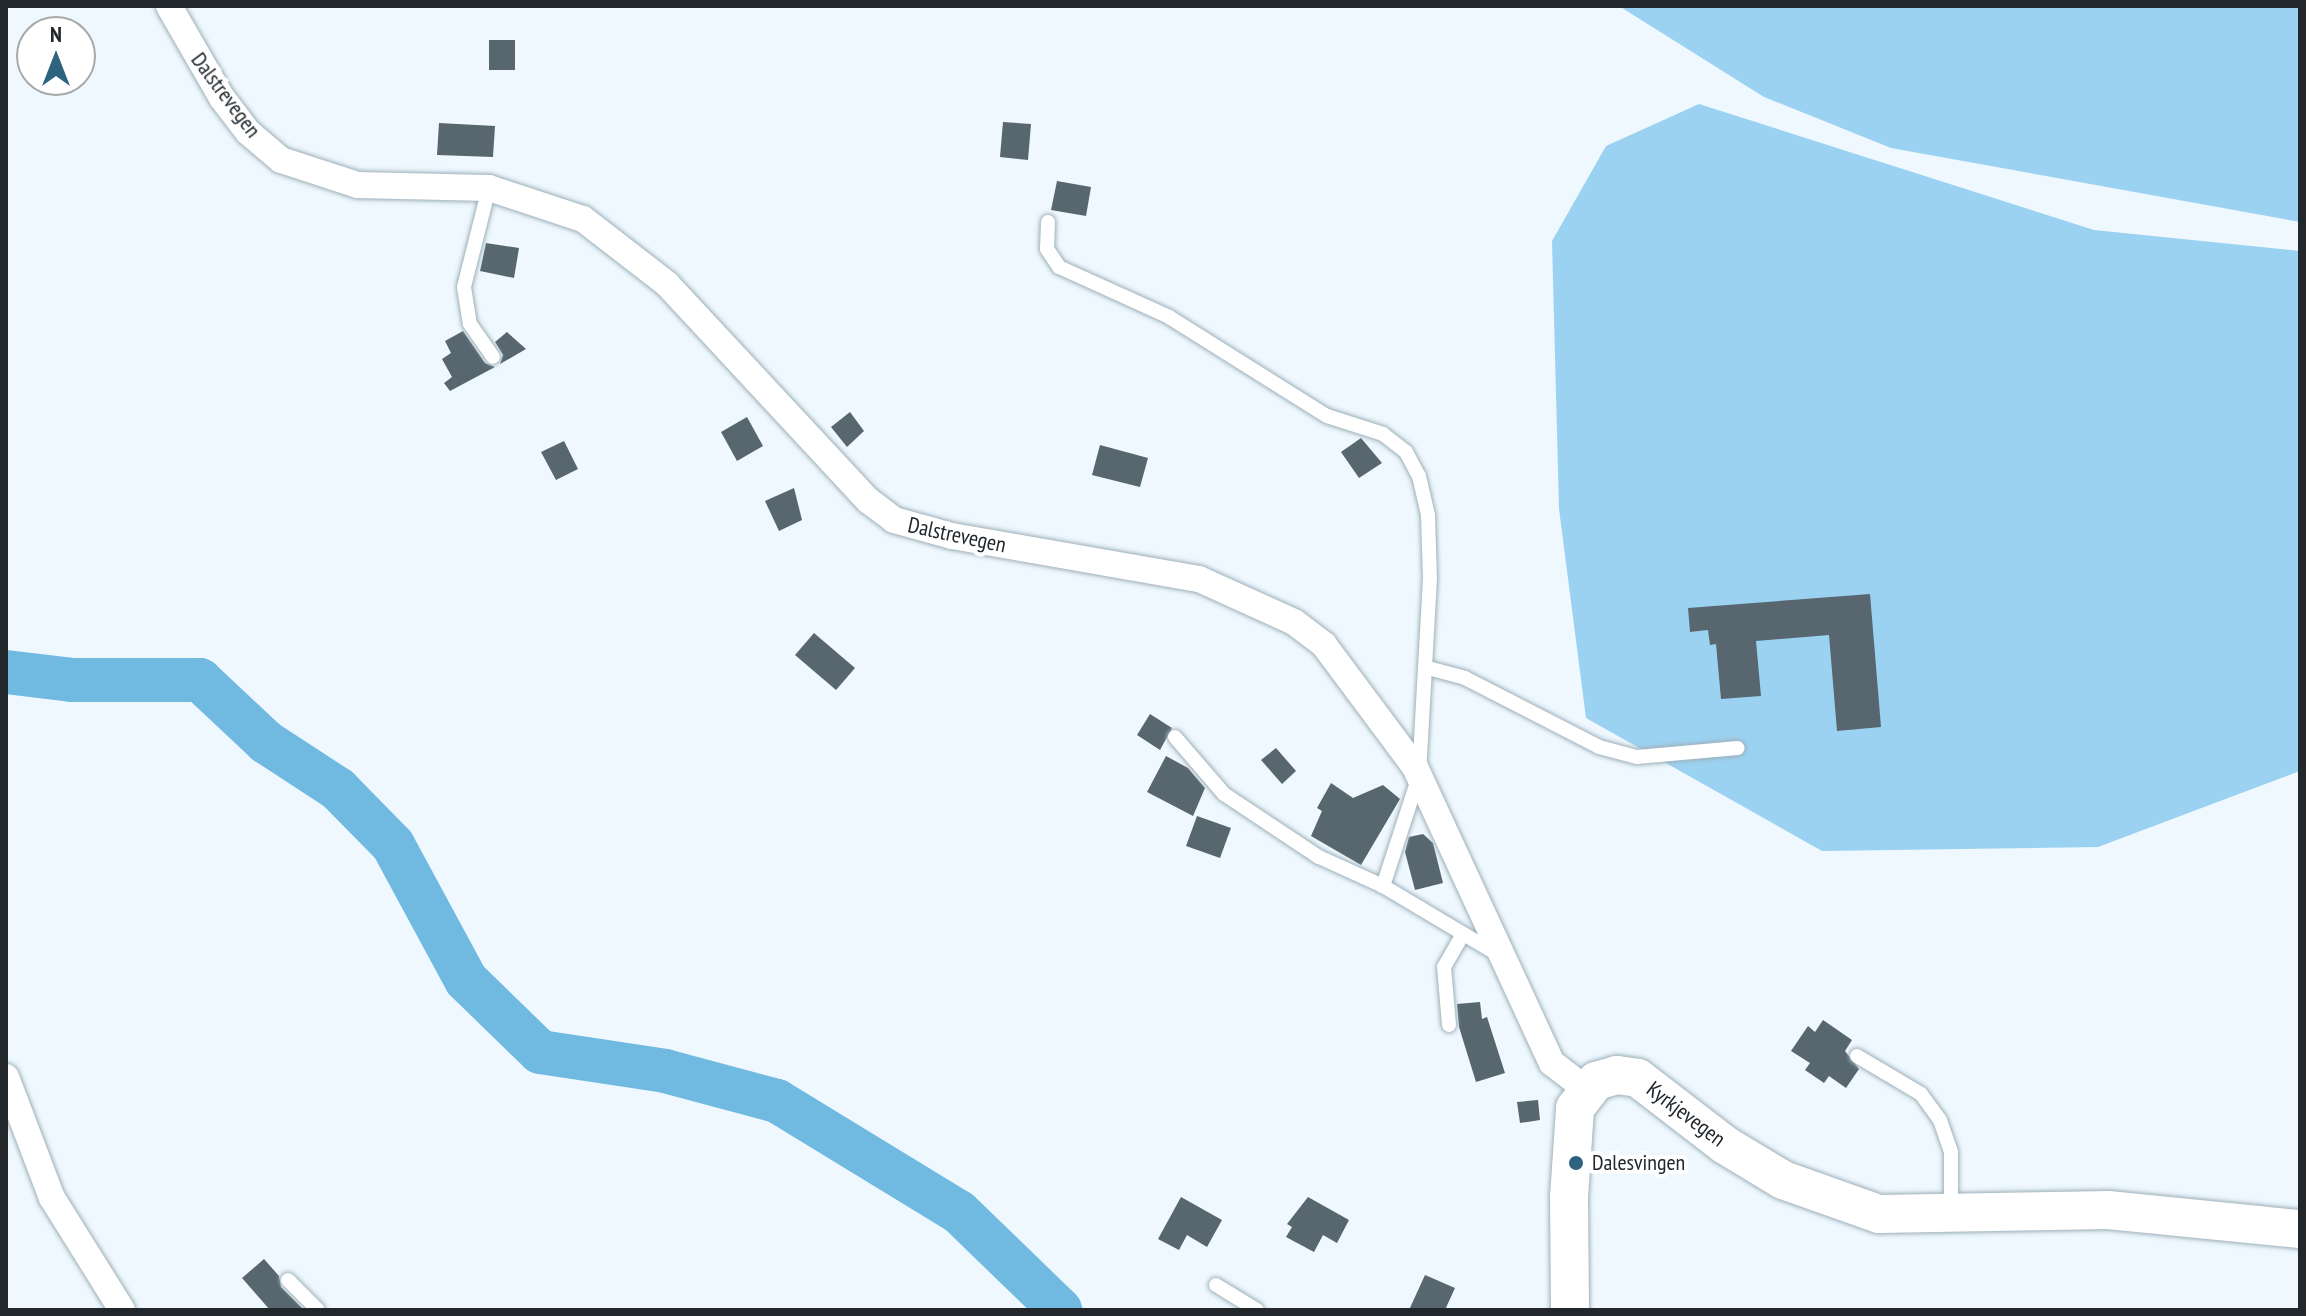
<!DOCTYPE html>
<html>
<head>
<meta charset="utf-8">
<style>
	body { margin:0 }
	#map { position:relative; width:2306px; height:1316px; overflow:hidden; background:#eef8fe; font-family:"PT Sans Narrow",sans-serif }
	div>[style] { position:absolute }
	.green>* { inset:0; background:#9cd2f1 }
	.river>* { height:44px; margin:-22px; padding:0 22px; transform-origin:22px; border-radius:22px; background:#70b9e1 }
	.building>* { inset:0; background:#57666f }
	.roads { filter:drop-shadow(0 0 2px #9eafb9) drop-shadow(0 0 2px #9eafb9) }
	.lane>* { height:14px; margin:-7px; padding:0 7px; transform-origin:7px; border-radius:7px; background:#fff }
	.street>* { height:26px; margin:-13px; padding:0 13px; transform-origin:13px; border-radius:13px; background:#fff }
	.secondary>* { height:38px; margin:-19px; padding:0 19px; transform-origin:19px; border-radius:19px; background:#fff }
	.dots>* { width:22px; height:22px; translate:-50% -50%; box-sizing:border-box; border:4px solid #fff; border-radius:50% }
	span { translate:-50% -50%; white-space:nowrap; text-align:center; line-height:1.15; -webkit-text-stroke:8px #fff; paint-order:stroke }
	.street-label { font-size:22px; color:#21272b }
	.poi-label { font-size:22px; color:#21272b }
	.left { translate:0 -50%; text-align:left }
	.frame { position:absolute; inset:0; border:8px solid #21272b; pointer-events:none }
	.north { position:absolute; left:16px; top:16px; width:80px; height:80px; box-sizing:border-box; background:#fff; border:2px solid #a6a9aa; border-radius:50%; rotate:0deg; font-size:22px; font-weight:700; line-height:32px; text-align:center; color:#21272b }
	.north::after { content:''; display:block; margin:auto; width:28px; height:36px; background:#2e637f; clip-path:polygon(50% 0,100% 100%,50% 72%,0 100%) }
</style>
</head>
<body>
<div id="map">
	<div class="green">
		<i style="clip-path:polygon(1619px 6px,2300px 6px,2300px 222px,1891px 148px,1764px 97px)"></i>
		<i style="clip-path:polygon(1699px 104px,2094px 230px,2300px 251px,2300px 771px,2098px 847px,1822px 851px,1586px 718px,1559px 509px,1552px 241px,1606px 146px)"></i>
	</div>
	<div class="river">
		<i style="left:6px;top:672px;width:66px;rotate:6.9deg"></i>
		<i style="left:72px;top:680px;width:128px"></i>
		<i style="left:200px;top:680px;width:91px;rotate:43.2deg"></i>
		<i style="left:266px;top:742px;width:86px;rotate:33.1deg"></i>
		<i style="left:338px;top:789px;width:78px;rotate:45.5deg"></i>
		<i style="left:393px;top:845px;width:153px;rotate:61.6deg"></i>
		<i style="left:466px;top:980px;width:103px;rotate:44.2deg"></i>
		<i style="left:540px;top:1052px;width:126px;rotate:8.6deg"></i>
		<i style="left:665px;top:1071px;width:116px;rotate:15deg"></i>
		<i style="left:777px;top:1101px;width:213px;rotate:31.4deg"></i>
		<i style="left:959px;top:1212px;width:141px;rotate:44.1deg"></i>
	</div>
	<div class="building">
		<i style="clip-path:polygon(489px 40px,515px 40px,515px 70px,489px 70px)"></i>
		<i style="clip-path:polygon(1003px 122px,1031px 124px,1028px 160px,1000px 157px)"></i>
		<i style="clip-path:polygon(439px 123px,495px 126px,493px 157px,437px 155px)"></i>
		<i style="clip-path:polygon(1057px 181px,1091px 187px,1086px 216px,1051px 210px)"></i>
		<i style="clip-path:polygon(486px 243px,519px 248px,514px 278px,480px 271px)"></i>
		<i style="clip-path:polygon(463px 331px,485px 363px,495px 367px,450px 391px,444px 383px,452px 377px,442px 359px,451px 353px,445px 341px)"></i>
		<i style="clip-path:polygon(507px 332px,526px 349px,500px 364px,503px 355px,495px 342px)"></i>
		<i style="clip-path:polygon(850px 412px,864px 431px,847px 447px,831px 427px)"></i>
		<i style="clip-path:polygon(747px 417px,763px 446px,737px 461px,721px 432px)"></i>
		<i style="clip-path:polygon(1361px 438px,1382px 463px,1359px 478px,1341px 452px)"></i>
		<i style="clip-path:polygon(564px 441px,578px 469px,556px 480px,541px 452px)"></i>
		<i style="clip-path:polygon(1100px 445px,1148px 458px,1140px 487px,1092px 475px)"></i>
		<i style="clip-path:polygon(794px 488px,802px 520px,779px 531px,765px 501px)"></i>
		<i style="clip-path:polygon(1870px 594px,1881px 727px,1837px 731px,1829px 635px,1756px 641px,1761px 696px,1721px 699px,1716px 644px,1710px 645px,1708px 630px,1690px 632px,1688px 608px)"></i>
		<i style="clip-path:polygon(814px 633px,855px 668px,836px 690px,795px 655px)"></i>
		<i style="clip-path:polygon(1150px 714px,1172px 728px,1160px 750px,1137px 735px)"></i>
		<i style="clip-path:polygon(1276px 748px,1296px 771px,1282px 784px,1261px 760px)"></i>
		<i style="clip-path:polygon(1166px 756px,1188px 768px,1205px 788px,1193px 816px,1147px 792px)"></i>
		<i style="clip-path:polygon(1331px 783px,1353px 798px,1383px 785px,1400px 799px,1361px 865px,1311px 836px,1322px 811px,1317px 808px)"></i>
		<i style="clip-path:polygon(1197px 816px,1231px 828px,1220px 858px,1186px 846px)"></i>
		<i style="clip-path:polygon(1423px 834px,1433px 843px,1443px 883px,1415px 890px,1405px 852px,1409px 837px)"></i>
		<i style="clip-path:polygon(1480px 1002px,1482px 1019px,1487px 1017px,1505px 1073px,1476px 1082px,1459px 1027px,1457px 1004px)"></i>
		<i style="clip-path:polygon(1823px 1020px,1852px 1040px,1845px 1051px,1859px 1069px,1846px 1088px,1829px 1076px,1824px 1083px,1805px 1070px,1810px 1063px,1791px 1051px,1808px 1026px,1815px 1032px)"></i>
		<i style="clip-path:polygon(1538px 1100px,1540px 1120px,1520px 1123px,1517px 1102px)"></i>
		<i style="clip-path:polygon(1181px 1197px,1222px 1220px,1207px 1247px,1187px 1235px,1179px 1250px,1158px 1239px)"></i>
		<i style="clip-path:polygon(1308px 1197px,1349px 1220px,1337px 1243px,1323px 1235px,1314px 1252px,1286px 1237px,1292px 1227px,1287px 1224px)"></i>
		<i style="clip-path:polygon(264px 1259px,279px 1276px,281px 1287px,304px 1310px,270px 1310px,242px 1278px)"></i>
		<i style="clip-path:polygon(1425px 1275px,1455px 1288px,1445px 1310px,1409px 1310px)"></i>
	</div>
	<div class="roads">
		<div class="lane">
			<i style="left:489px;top:188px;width:102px;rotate:104.2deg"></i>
			<i style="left:464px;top:287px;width:37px;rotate:81deg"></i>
			<i style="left:470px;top:324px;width:40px;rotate:55.1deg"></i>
			<i style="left:1048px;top:222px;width:27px;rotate:92deg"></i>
			<i style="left:1047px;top:249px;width:22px;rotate:56deg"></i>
			<i style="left:1059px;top:267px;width:121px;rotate:24.4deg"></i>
			<i style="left:1169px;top:317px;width:186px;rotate:32.1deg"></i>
			<i style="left:1327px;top:416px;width:59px;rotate:17.8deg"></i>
			<i style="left:1383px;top:434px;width:29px;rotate:38deg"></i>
			<i style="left:1406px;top:452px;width:27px;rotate:62deg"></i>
			<i style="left:1419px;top:476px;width:40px;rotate:77deg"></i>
			<i style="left:1428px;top:515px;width:63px;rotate:88.2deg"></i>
			<i style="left:1430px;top:578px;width:198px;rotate:93.2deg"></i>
			<i style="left:1419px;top:776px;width:116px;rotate:108.1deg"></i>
			<i style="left:1428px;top:668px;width:38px;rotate:15deg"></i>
			<i style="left:1465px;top:678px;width:151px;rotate:27.2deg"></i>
			<i style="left:1599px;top:747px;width:39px;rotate:15deg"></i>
			<i style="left:1637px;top:757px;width:101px;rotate:-5.1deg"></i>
			<i style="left:1175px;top:737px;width:75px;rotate:49.3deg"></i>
			<i style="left:1224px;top:794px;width:114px;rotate:33.6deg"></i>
			<i style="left:1319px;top:857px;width:70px;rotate:24.4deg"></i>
			<i style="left:1383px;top:886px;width:133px;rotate:30.8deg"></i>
			<i style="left:1449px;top:1025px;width:58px;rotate:-94.9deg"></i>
			<i style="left:1444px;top:967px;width:38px;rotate:-60deg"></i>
			<i style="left:1857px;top:1056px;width:74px;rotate:30.7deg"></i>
			<i style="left:1921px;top:1094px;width:32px;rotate:54deg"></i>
			<i style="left:1940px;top:1120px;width:34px;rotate:71deg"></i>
			<i style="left:1951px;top:1152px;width:59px;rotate:90deg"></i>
			<i style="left:288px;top:1280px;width:42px;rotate:45deg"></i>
			<i style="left:1216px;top:1285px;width:48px;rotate:31.4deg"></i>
		</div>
		<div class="street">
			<i style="left:169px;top:6px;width:106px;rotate:60.1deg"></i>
			<i style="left:222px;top:98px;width:43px;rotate:52.6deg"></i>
			<i style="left:248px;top:132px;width:43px;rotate:40.3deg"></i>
			<i style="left:281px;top:160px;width:81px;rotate:18deg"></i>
			<i style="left:358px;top:185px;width:131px;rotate:1.3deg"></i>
			<i style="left:489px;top:188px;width:99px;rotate:18.3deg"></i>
			<i style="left:583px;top:219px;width:106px;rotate:37.7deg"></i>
			<i style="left:667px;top:284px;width:296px;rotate:47.1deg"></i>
			<i style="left:869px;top:501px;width:31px;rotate:37deg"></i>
			<i style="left:894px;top:520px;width:60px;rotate:15.4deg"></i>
			<i style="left:952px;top:536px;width:251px;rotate:9.9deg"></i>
			<i style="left:1199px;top:579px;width:104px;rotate:24.4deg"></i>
			<i style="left:1294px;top:622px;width:38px;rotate:37deg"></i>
			<i style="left:1324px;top:645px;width:152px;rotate:53.3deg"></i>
			<i style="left:1415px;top:767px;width:326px;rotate:65.2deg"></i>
			<i style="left:1552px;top:1063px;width:44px;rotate:37.6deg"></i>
			<i style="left:6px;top:1077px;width:129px;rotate:69.2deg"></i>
			<i style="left:52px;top:1198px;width:132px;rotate:58deg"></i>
		</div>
		<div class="secondary">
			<i style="left:1570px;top:1310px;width:113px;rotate:-90.5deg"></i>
			<i style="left:1569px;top:1197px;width:89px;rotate:-86.1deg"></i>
			<i style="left:1575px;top:1108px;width:34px;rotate:-52deg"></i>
			<i style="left:1596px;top:1081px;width:22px;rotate:-16deg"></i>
			<i style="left:1617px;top:1075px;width:21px;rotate:8deg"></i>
			<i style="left:1638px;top:1078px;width:110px;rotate:37.6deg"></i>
			<i style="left:1725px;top:1145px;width:68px;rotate:31.1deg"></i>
			<i style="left:1783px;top:1180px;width:102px;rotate:19.5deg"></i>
			<i style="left:1879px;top:1214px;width:229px;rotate:-1deg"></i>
			<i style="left:2108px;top:1210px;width:193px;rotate:5.7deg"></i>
		</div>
	</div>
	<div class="dots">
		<i style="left:1576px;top:1163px;background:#2e637f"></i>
	</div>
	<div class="street-label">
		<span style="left:226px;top:95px;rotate:53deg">Dalstrevegen</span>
		<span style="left:957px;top:535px;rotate:12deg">Dalstrevegen</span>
		<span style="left:1686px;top:1114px;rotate:37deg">Kyrkjevegen</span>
	</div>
	<div class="poi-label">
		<span class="left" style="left:1592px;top:1163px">Dalesvingen</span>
	</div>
	<div class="frame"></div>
	<div class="north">N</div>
</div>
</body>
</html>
